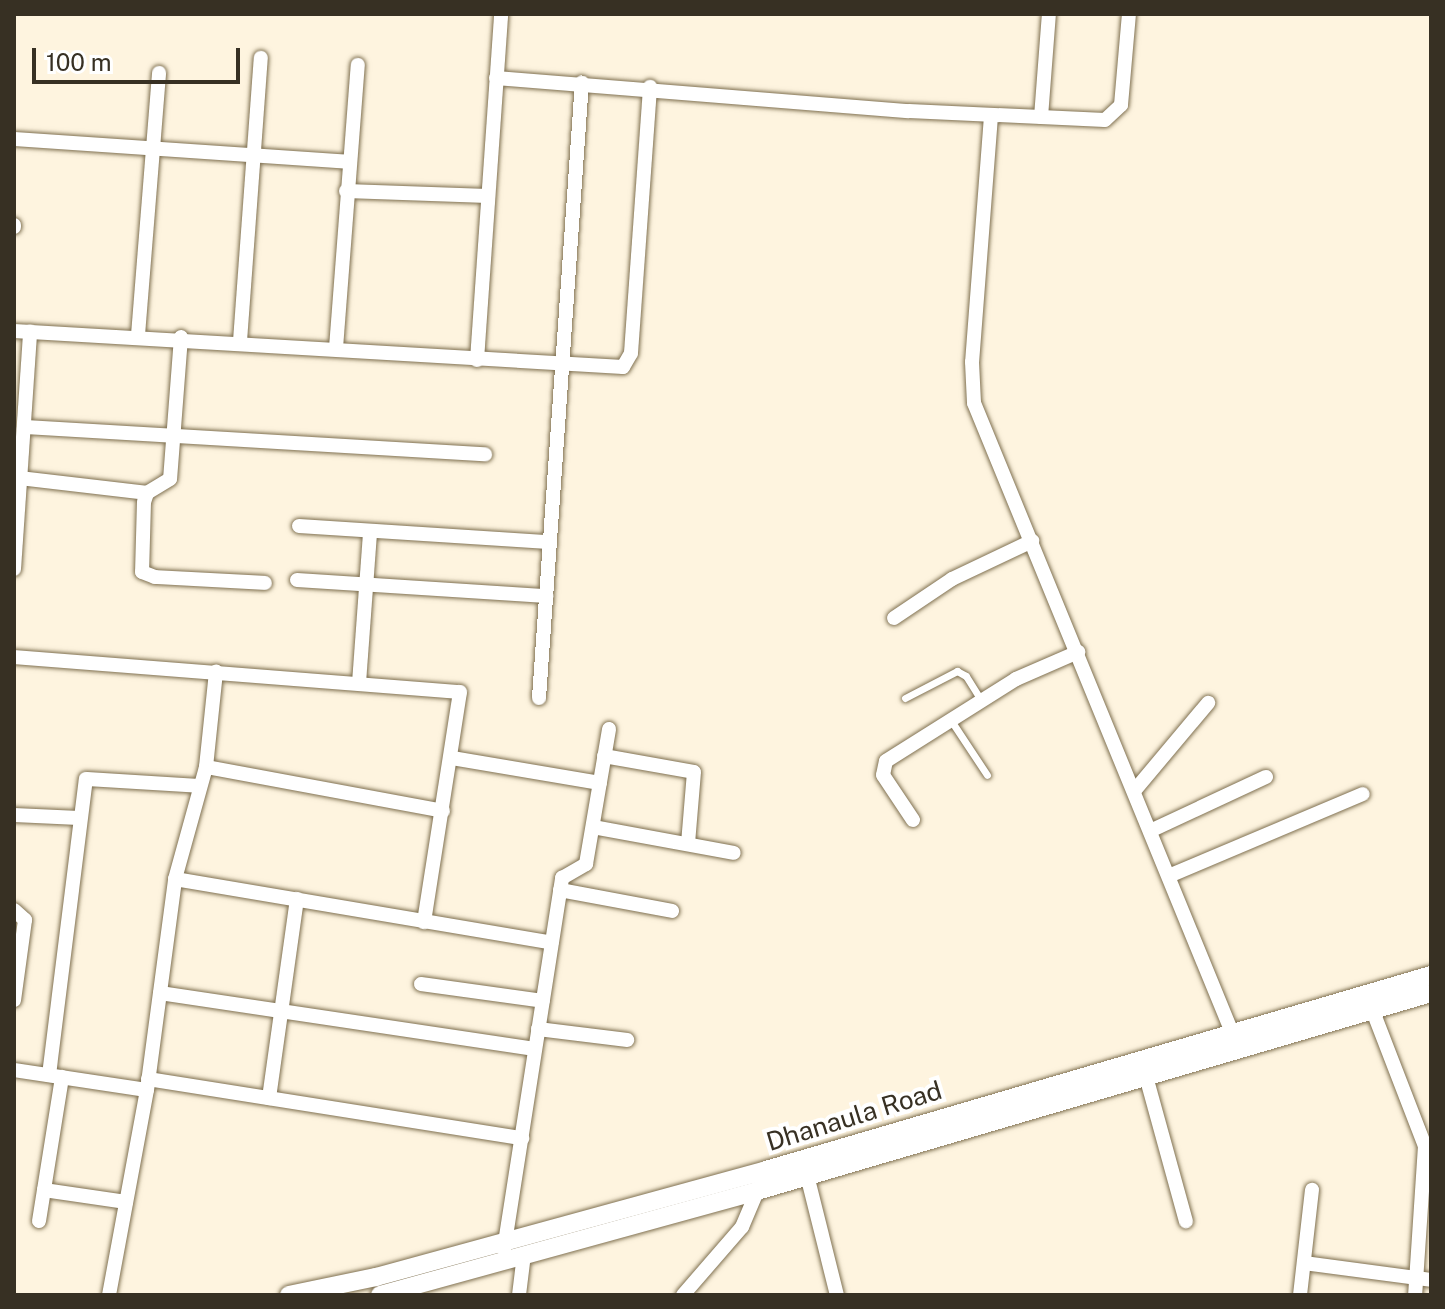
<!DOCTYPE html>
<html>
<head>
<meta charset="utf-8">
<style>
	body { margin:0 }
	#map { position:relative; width:1445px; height:1309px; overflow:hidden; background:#fef4df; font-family:"Public Sans",sans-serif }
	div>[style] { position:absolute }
	.roads { filter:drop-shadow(0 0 2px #7f7050) drop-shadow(0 0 2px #7f7050) }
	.lane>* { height:7px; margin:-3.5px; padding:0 3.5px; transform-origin:3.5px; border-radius:3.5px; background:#fff }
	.street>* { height:14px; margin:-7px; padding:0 7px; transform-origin:7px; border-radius:7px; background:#fff }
	.secondary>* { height:18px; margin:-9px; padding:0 9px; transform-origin:9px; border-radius:9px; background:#fff }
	span { translate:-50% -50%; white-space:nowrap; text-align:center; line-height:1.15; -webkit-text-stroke:8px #fff; paint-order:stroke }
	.street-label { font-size:26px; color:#373023 }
	.frame { position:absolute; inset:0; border:16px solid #373023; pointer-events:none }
	.scale { position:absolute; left:32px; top:48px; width:208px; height:36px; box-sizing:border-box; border:4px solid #373023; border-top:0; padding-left:10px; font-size:24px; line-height:28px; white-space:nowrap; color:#373023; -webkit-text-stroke:6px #fff; paint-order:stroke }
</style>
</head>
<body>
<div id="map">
	<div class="roads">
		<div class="lane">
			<i style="left:905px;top:698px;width:59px;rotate:-27.4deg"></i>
			<i style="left:957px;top:671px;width:10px;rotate:29deg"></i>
			<i style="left:966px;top:676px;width:28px;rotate:58deg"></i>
			<i style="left:950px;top:719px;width:67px;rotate:56.5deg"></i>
		</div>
		<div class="street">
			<i style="left:496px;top:78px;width:414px;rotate:4.6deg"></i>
			<i style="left:909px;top:111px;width:196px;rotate:2.6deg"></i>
			<i style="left:1105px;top:120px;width:22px;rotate:-43deg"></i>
			<i style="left:1121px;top:105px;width:91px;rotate:-85deg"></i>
			<i style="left:991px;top:116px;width:247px;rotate:94.4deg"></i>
			<i style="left:972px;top:362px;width:41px;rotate:87.2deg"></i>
			<i style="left:974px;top:403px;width:691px;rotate:67.71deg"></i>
			<i style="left:1041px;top:117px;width:103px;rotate:-85.6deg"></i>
			<i style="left:14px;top:139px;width:335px;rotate:3.9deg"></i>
			<i style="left:346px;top:191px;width:142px;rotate:2deg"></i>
			<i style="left:14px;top:227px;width:2px;rotate:-90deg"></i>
			<i style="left:14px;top:331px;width:610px;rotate:3.38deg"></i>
			<i style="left:623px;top:367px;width:16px;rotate:-60deg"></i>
			<i style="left:631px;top:353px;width:267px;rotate:-85.9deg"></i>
			<i style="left:138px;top:335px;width:263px;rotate:-85.4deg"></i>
			<i style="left:181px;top:337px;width:142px;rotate:94.4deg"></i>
			<i style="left:170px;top:479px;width:27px;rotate:149deg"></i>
			<i style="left:147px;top:493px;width:9px;rotate:108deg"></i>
			<i style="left:144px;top:502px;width:70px;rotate:91.6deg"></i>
			<i style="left:142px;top:572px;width:14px;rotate:21deg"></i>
			<i style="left:155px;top:577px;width:110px;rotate:3.1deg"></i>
			<i style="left:240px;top:341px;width:284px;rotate:-85.8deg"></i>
			<i style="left:336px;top:348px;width:284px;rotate:-85.6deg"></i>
			<i style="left:477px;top:360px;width:347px;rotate:-86deg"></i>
			<i style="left:24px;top:427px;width:462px;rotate:3.4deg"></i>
			<i style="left:20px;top:478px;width:128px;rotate:6.7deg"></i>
			<i style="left:299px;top:526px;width:250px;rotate:3.7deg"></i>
			<i style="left:14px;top:569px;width:238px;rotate:-86.1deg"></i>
			<i style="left:297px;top:580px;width:250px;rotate:3.7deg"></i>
			<i style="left:894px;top:618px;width:70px;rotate:-33.9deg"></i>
			<i style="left:952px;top:579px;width:89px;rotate:-25.4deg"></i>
			<i style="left:14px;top:657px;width:447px;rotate:4.5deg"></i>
			<i style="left:460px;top:692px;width:233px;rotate:98.9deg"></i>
			<i style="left:359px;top:683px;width:151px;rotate:-85.8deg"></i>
			<i style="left:539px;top:698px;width:617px;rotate:-86.01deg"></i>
			<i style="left:604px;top:756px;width:91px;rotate:10.1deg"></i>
			<i style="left:694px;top:772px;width:72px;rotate:94.8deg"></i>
			<i style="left:452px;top:758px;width:150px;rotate:9.6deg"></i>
			<i style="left:206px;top:767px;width:241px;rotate:10.5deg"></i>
			<i style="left:1135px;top:790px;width:114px;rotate:-50deg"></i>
			<i style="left:14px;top:815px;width:65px;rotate:2.6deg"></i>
			<i style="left:913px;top:820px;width:54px;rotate:-123.7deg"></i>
			<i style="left:883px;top:775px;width:14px;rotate:-78deg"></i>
			<i style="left:886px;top:761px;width:154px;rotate:-32.2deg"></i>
			<i style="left:1016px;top:679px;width:68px;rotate:-23.5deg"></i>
			<i style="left:593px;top:827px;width:143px;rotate:10.4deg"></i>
			<i style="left:1150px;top:831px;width:128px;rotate:-25deg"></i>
			<i style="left:1171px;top:875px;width:208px;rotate:-22.9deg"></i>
			<i style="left:175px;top:879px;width:382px;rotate:9.6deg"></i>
			<i style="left:560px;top:890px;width:114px;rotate:10.6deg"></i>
			<i style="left:14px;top:910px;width:15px;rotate:42deg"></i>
			<i style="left:25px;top:920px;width:81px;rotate:97.8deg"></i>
			<i style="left:421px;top:984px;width:123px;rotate:7.9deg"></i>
			<i style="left:160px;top:993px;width:379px;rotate:8.5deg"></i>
			<i style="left:1369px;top:1001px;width:155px;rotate:68.9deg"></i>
			<i style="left:1425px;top:1146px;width:149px;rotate:93.8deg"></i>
			<i style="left:538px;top:1029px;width:90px;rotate:7deg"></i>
			<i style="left:1144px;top:1069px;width:158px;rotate:74.6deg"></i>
			<i style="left:14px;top:1070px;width:134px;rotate:8.6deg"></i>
			<i style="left:49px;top:1075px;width:298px;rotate:-82.9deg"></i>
			<i style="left:86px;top:779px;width:114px;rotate:3.5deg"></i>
			<i style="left:148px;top:1079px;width:379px;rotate:9deg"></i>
			<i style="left:269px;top:1098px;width:201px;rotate:-82deg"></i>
			<i style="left:805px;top:1167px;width:132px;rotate:76deg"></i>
			<i style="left:44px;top:1190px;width:83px;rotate:8.3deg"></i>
			<i style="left:39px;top:1221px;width:146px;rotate:-80.9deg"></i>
			<i style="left:504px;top:1249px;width:376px;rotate:-81.1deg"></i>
			<i style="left:562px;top:878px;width:28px;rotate:-30deg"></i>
			<i style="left:586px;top:864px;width:137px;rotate:-80.3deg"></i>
			<i style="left:1304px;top:1263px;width:128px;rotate:7.6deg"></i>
			<i style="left:109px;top:1295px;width:208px;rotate:-79.5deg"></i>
			<i style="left:147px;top:1090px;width:213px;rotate:-82.4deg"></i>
			<i style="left:175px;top:879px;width:116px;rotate:-74.5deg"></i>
			<i style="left:206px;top:767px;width:96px;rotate:-84deg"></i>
			<i style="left:519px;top:1295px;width:39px;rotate:-83deg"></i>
			<i style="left:683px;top:1295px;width:90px;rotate:-49.1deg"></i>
			<i style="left:742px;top:1227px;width:39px;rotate:-67deg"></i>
			<i style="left:1300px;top:1295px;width:106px;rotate:-83.5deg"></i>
		</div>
		<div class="secondary">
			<i style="left:289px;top:1295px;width:89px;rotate:-11.7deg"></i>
			<i style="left:376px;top:1277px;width:404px;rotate:-15.3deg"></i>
			<i style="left:766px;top:1170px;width:693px;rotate:-16.34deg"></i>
			<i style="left:380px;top:1295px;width:391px;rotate:-15.4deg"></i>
			<i style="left:757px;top:1191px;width:702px;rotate:-16.37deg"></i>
		</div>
	</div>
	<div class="street-label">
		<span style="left:854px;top:1116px;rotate:-17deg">Dhanaula Road</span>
	</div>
	<div class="frame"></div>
	<div class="scale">100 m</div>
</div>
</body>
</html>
